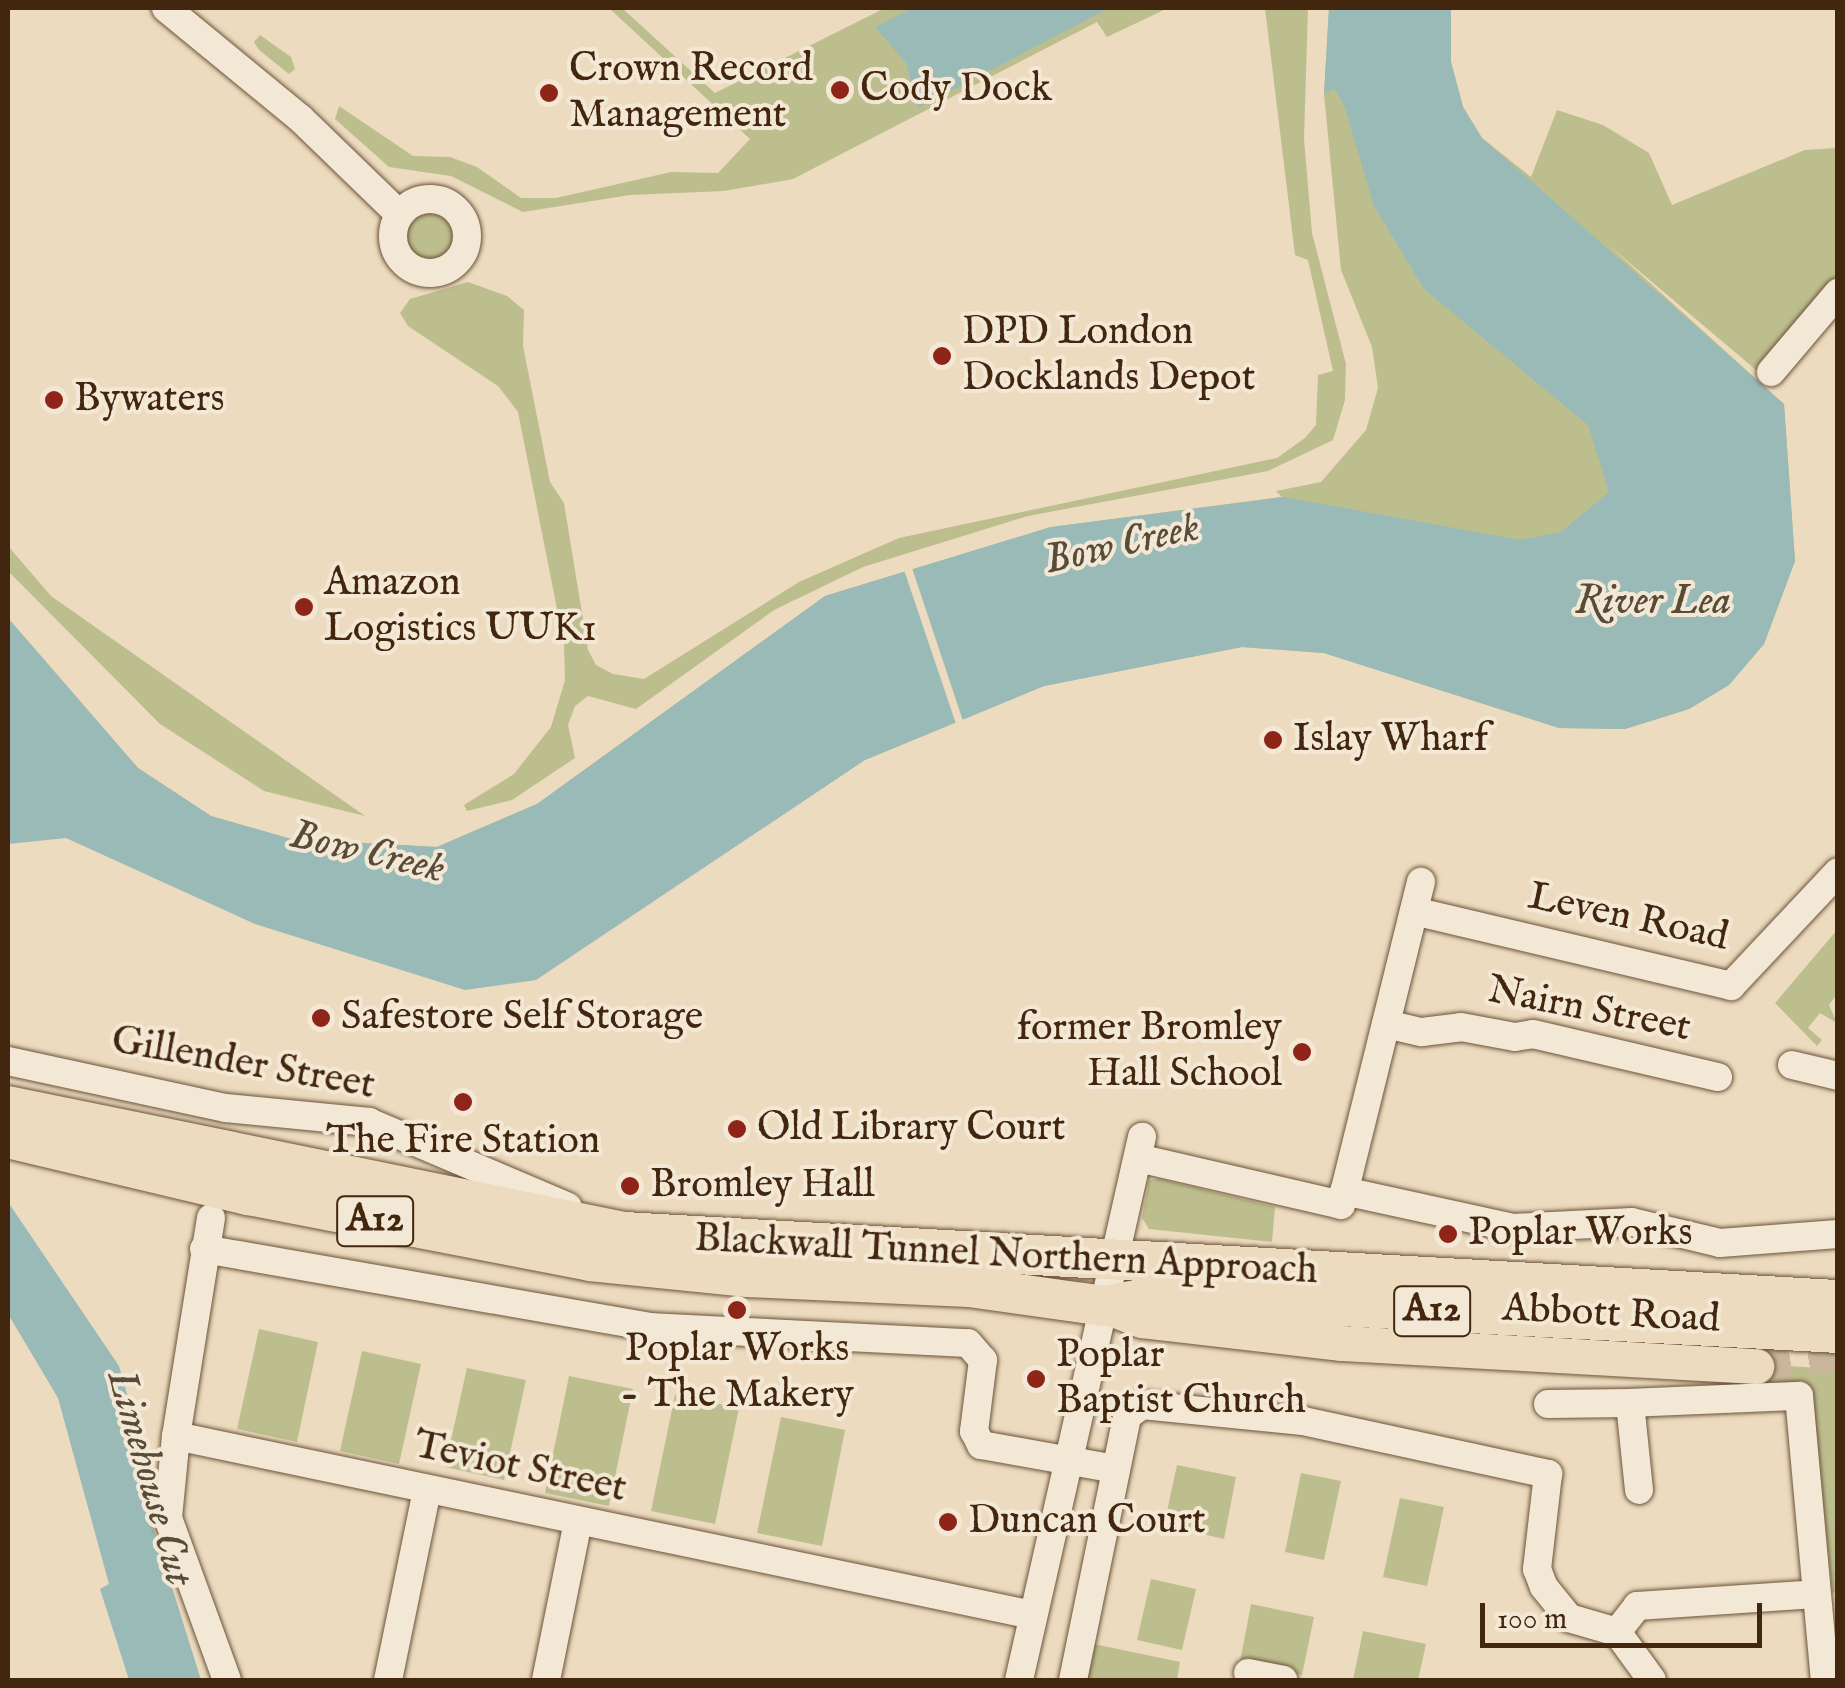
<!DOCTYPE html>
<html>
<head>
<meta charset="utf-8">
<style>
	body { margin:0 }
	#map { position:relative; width:1845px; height:1688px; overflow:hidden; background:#ecdbbe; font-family:"IM FELL English",serif }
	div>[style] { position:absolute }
	.green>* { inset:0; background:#bdbe8e }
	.round { border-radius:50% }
	.water>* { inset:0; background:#99bab6 }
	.pier>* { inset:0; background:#ecdbbe }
	.major-tunnel>* { height:35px; margin-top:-17.5px; transform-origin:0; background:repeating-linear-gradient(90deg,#cab79b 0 35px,transparent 0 53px) }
	.roads { filter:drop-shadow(0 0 2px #6d533a) drop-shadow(0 0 2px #6d533a) }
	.minor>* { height:28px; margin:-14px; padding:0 14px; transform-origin:14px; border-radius:14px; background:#f3e8d5 }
	.minor>.ring { margin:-14px; padding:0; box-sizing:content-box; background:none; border:28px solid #f3e8d5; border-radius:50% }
	.major>* { height:35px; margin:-17.5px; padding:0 17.5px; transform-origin:17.5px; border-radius:17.5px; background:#ecdbbe }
	.highway>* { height:40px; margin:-20px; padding:0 20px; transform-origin:20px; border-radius:20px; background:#ecdbbe }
	.dots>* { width:28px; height:28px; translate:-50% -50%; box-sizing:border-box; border:5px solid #f3e8d5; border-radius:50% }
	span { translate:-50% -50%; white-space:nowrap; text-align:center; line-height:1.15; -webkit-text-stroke:8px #f3e8d5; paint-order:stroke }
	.shield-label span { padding:2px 8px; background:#f3e8d5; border:2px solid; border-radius:8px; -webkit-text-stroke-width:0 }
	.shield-label { font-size:38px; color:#43260e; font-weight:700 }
	.poi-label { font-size:40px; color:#43260e }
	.left { translate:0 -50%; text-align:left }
	.right { translate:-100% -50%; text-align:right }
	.street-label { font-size:40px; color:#43260e }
	.water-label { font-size:42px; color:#584b38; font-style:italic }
	.frame { position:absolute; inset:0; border:10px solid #43260e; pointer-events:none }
	.scale { position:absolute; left:1480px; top:1603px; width:282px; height:45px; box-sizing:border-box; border:5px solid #43260e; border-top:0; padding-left:12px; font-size:30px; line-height:35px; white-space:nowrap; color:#43260e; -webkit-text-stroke:8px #f3e8d5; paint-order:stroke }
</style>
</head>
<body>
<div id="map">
	<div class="green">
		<i style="clip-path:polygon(609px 8px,622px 8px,715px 93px,885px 8px,1168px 8px,1107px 37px,1097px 22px,793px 179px,724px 191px,630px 195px,523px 212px,451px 176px,389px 167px,335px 119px,339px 106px,413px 156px,450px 157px,477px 167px,521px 198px,556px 198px,671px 172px,718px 173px,750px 139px)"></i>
		<i style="clip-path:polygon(1265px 8px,1308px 8px,1304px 139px,1312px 233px,1346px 364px,1345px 400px,1333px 440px,1268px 471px,1028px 516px,863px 567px,774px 610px,636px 709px,588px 696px,575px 706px,568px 725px,575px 758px,512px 800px,467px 811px,464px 805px,514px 774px,551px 727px,565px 680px,564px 644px,518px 412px,498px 386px,408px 326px,400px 313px,410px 299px,468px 282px,507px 296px,524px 310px,523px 346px,550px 482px,564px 503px,588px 650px,596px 665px,613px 674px,644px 679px,799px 582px,899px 538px,1277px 458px,1305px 438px,1316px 425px,1318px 375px,1333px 371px,1308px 260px,1295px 255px)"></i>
		<i style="clip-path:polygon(1329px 8px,1496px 299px,1657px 516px,775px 695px,365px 889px,129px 779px,8px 618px,138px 768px,211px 816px,291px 839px,437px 847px,537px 804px,825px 596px,1051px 527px,1282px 497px,1276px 491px,1321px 482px,1366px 430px,1378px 388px,1372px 347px,1341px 270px,1324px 94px)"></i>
		<i style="clip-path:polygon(1451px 8px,1451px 62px,1463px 107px,1482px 138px,1531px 177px,1557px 110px,1603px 125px,1649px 153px,1672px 205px,1805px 150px,1837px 148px,1837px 278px,1762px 375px,1607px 244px,1784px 404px,1795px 561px,1764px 644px,1729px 685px,1689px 709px,1625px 729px,1559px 728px,1324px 653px,1242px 647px,1044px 686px,865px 760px,1022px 673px,1187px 635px,1726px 633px,1490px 193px,1427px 34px)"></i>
		<i style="clip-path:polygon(260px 35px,291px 57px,295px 69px,289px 74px,259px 50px,254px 42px)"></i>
		<i class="round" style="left:407px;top:214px;width:46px;height:46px"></i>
		<i style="clip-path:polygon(8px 546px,51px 596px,365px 816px,264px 791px,160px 724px,8px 571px)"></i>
		<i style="clip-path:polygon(1837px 930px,1837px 994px,1829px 1005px,1837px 1023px,1820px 1013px,1808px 1028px,1822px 1040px,1817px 1046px,1775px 1003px)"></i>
		<i style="clip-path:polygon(1159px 1179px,1275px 1207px,1272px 1242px,1149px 1229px,1142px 1218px,1149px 1180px)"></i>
		<i style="clip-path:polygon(259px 1329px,318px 1342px,297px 1442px,237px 1429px)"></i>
		<i style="clip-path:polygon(362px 1351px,421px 1364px,399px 1464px,340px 1451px)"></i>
		<i style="clip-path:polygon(1788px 1366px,1837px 1369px,1837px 1592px,1832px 1593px,1812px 1390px,1763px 1388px)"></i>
		<i style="clip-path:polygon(467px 1368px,526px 1380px,504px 1480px,445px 1467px)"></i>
		<i style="clip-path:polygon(569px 1376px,633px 1389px,609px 1506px,545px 1493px)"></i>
		<i style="clip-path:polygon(675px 1395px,739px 1408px,715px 1524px,651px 1511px)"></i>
		<i style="clip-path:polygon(781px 1417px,845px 1430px,822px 1546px,757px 1533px)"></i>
		<i style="clip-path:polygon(1177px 1465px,1236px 1477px,1224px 1539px,1164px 1525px)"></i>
		<i style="clip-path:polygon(1301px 1473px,1341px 1481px,1324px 1560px,1285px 1552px)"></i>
		<i style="clip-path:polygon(1400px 1498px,1444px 1507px,1427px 1586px,1383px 1577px)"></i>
		<i style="clip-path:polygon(1151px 1579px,1196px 1589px,1182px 1650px,1137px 1640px)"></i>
		<i style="clip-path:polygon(1251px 1604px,1314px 1617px,1302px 1675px,1240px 1662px)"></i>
		<i style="clip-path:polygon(1363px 1631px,1426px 1644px,1418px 1680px,1353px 1680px)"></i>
		<i style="clip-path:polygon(1094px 1644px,1180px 1662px,1177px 1680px,1086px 1680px)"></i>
	</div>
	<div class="water">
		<i style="clip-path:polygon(913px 8px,1109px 8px,918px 108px,906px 63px,875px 27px)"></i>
		<i style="clip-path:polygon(1329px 8px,1451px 8px,1451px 62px,1463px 107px,1482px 138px,1784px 404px,1795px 561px,1764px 644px,1729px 685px,1689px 709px,1625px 729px,1559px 728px,1324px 653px,1242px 647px,1044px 686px,865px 760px,536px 980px,465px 990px,255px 924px,66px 838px,8px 844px,8px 618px,138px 768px,211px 816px,291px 839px,437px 847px,537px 804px,825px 596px,1051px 527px,1284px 497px,1520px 540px,1561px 532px,1609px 492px,1588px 425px,1424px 289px,1374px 206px,1344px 105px,1334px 88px,1324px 94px)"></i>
		<i style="clip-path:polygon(8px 1202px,119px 1366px,149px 1471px,146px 1504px,201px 1680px,129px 1680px,100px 1589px,109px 1584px,58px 1398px,8px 1314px)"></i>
	</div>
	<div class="pier">
		<i style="clip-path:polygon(911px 565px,963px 721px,956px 724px,903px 567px)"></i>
	</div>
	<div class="major-tunnel">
		<i style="left:1756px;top:1366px;width:83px;rotate:-9.7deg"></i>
	</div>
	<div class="roads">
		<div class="minor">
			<i style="left:166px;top:8px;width:173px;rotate:39.4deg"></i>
			<i style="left:300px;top:118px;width:138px;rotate:44.1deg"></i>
			<i class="ring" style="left:393px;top:199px;width:46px;height:46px"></i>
			<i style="left:1771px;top:372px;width:104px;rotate:-49.7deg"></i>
			<i style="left:1414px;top:911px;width:326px;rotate:13.3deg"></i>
			<i style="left:1731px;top:986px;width:156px;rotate:-46.8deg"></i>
			<i style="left:1386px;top:1024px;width:37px;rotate:13deg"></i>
			<i style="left:1422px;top:1032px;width:39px;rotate:-7deg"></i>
			<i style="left:1461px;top:1027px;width:55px;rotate:10.5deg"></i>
			<i style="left:1515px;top:1037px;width:18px;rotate:-9deg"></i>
			<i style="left:1533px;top:1034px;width:190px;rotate:13.1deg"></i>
			<i style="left:8px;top:1061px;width:223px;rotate:12.2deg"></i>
			<i style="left:226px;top:1108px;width:144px;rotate:5.6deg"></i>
			<i style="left:369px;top:1122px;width:216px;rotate:23.1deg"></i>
			<i style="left:1792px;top:1065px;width:47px;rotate:13.4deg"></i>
			<i style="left:1138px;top:1158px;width:208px;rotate:13deg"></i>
			<i style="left:1341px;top:1205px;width:333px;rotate:-76.1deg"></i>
			<i style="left:1344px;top:1191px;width:173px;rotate:12.3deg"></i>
			<i style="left:1513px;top:1228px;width:119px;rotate:-2.9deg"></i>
			<i style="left:1632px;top:1222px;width:90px;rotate:13.4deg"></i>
			<i style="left:1720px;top:1243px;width:118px;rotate:-4.4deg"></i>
			<i style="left:211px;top:1218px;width:221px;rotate:99.1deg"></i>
			<i style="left:176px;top:1436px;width:875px;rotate:11.8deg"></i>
			<i style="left:204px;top:1249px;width:452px;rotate:9.9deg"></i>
			<i style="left:649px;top:1327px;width:319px;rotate:2.9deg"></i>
			<i style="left:968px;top:1343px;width:23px;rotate:49deg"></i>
			<i style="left:983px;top:1360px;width:72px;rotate:97.2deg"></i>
			<i style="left:974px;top:1431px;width:16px;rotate:63deg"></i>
			<i style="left:981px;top:1445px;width:137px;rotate:10.1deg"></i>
			<i style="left:1548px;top:1404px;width:82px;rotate:-0.7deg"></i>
			<i style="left:176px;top:1436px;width:82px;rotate:95.6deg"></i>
			<i style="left:168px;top:1518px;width:172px;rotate:70deg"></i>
			<i style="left:1639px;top:1490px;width:87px;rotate:-95.9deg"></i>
			<i style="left:1630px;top:1403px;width:169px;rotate:-2.4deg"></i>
			<i style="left:1799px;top:1396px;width:285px;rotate:84.8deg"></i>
			<i style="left:1617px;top:1632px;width:33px;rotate:-52deg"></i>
			<i style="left:1637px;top:1606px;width:179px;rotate:-3.8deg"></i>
			<i style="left:1248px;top:1673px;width:36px;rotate:11deg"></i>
			<i style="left:388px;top:1680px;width:194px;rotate:-78.4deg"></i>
			<i style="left:546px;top:1680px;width:161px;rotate:-78.6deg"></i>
			<i style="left:1019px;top:1680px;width:557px;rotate:-77.24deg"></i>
			<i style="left:1073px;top:1680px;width:269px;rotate:-78.4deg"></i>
			<i style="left:1127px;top:1416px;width:19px;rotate:-36deg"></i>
			<i style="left:1142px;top:1405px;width:162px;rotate:5.7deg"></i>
			<i style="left:1303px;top:1421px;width:251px;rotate:12.2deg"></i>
			<i style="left:1548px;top:1474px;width:96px;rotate:96.6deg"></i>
			<i style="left:1537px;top:1569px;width:19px;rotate:69deg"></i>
			<i style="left:1544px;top:1587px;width:40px;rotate:51deg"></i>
			<i style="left:1569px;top:1618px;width:50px;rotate:16.3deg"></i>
			<i style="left:1617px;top:1632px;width:59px;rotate:53.9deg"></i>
		</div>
		<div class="major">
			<i style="left:1105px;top:1306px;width:40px;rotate:21deg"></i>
			<i style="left:1142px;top:1320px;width:201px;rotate:6.6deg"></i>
			<i style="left:1342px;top:1343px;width:415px;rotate:3.2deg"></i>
		</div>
		<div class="highway">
			<i style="left:8px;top:1106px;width:629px;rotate:11.56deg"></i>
			<i style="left:624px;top:1232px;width:1216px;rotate:3.21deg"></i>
			<i style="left:8px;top:1138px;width:247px;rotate:13.4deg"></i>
			<i style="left:248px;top:1195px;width:348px;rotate:10.9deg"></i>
			<i style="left:590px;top:1261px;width:159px;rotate:5.8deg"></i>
			<i style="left:748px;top:1277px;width:221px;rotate:2.6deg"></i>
			<i style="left:969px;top:1287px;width:137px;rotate:8deg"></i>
			<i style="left:1105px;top:1306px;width:54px;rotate:-10.7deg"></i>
			<i style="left:1158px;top:1296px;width:681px;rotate:3.11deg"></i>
		</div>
	</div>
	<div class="dots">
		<i style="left:840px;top:90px;background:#8f2418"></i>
		<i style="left:549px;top:93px;background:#8f2418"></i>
		<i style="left:942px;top:356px;background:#8f2418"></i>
		<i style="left:54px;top:400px;background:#8f2418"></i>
		<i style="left:304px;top:607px;background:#8f2418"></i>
		<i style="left:1273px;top:740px;background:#8f2418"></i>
		<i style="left:321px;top:1018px;background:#8f2418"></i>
		<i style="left:1302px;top:1052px;background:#8f2418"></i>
		<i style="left:463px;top:1102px;background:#8f2418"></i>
		<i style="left:737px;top:1129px;background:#8f2418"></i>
		<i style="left:630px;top:1186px;background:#8f2418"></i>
		<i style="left:1448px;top:1234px;background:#8f2418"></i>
		<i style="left:737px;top:1310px;background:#8f2418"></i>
		<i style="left:1036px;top:1379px;background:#8f2418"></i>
		<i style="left:948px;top:1522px;background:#8f2418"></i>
	</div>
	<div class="shield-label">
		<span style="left:375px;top:1221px">A12</span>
		<span style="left:1432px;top:1311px">A12</span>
	</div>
	<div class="poi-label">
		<span class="left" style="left:569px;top:93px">Crown Record<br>Management</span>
		<span class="left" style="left:860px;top:90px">Cody Dock</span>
		<span class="left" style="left:962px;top:356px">DPD London<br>Docklands Depot</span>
		<span class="left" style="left:74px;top:400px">Bywaters</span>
		<span class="left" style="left:324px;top:607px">Amazon<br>Logistics UUK1</span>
		<span class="left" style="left:1293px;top:740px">Islay Wharf</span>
		<span class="left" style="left:341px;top:1018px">Safestore Self Storage</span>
		<span class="right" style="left:1282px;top:1052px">former Bromley<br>Hall School</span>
		<span class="left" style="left:757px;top:1129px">Old Library Court</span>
		<span style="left:463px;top:1142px">The Fire Station</span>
		<span class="left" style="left:650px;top:1186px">Bromley Hall</span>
		<span class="left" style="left:1468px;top:1234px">Poplar Works</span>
		<span style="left:737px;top:1373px">Poplar Works<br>- The Makery</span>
		<span class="left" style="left:1056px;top:1379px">Poplar<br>Baptist Church</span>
		<span class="left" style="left:968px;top:1522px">Duncan Court</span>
	</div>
	<div class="street-label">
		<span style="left:1628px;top:918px;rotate:12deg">Leven Road</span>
		<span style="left:1589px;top:1010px;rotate:11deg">Nairn Street</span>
		<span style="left:243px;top:1064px;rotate:10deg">Gillender Street</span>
		<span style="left:1006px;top:1256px;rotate:3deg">Blackwall Tunnel Northern Approach</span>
		<span style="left:1611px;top:1315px;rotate:3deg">Abbott Road</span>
		<span style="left:520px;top:1468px;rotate:12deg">Teviot Street</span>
	</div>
	<div class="water-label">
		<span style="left:1122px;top:545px;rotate:-13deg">Bow Creek</span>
		<span style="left:1653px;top:602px">River Lea</span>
		<span style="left:367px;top:853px;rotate:13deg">Bow Creek</span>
		<span style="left:149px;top:1478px;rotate:74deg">Limehouse Cut</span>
	</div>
	<div class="frame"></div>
	<div class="scale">100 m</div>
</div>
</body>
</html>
